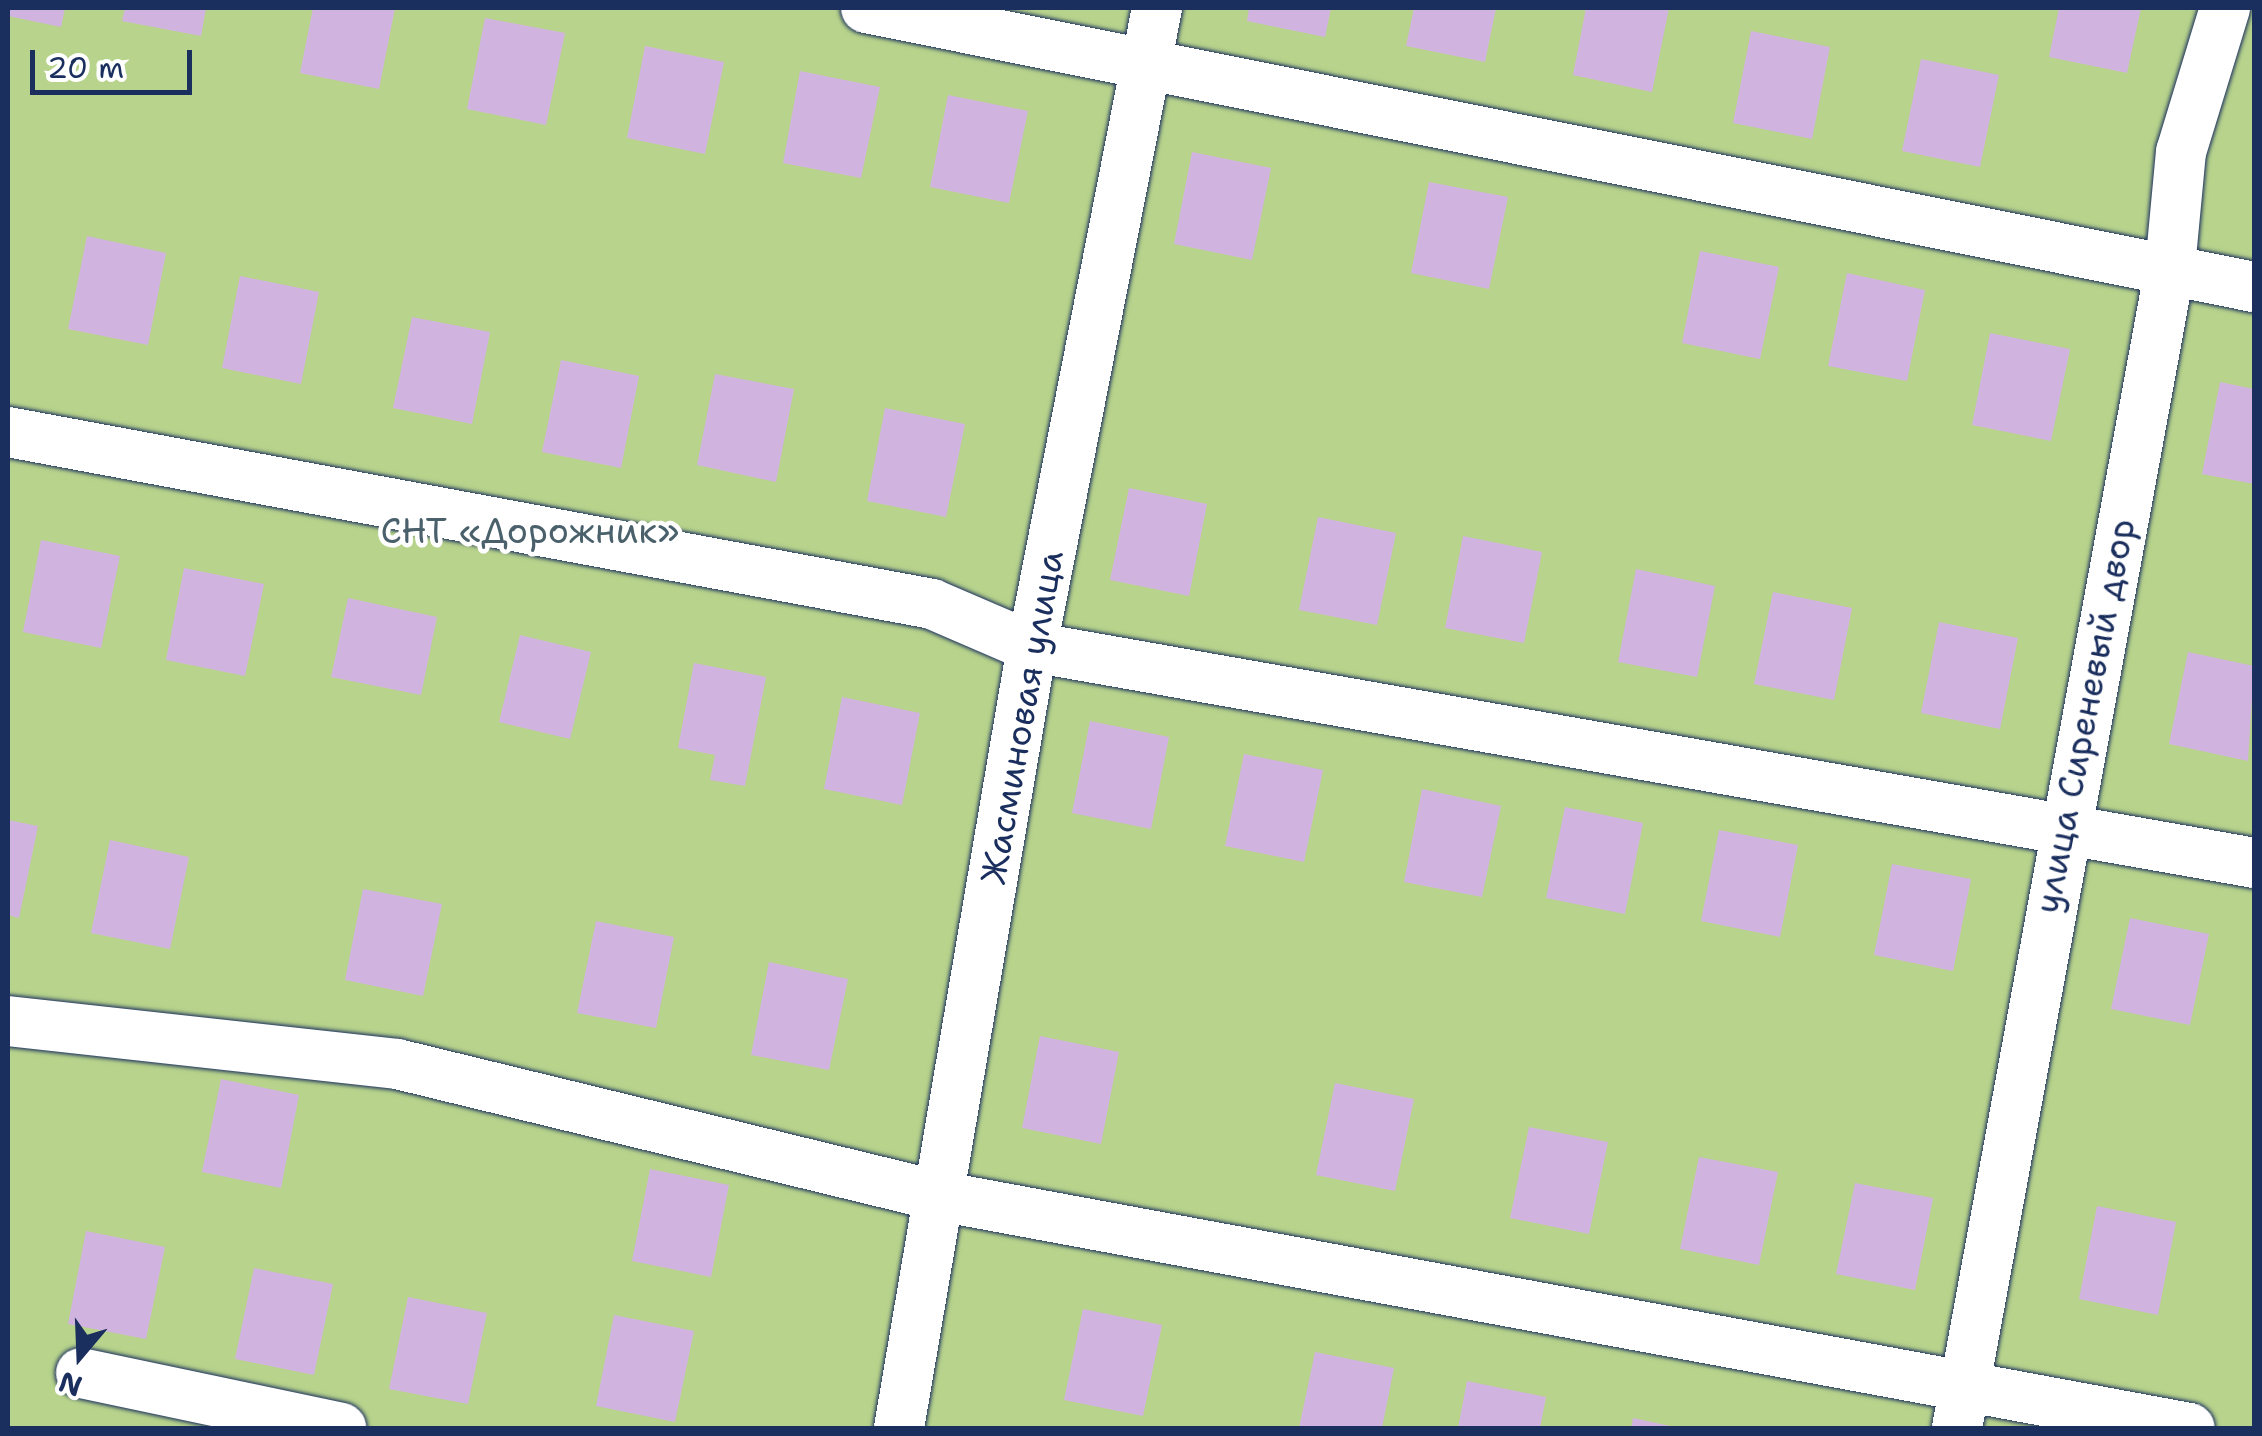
<!DOCTYPE html>
<html>
<head>
<meta charset="utf-8">
<style>
	body { margin:0 }
	#map { position:relative; width:2262px; height:1436px; overflow:hidden; background:#f1e8f5; font-family:"Shantell Sans",sans-serif }
	div>[style] { position:absolute }
	.green>* { inset:0; background:#b8d48c }
	.building>* { inset:0; background:#d1b3df }
	.roads { filter:drop-shadow(0 0 2px #1b2f5e) drop-shadow(0 0 2px #1b2f5e) }
	.minor>* { height:50px; margin:-25px; padding:0 25px; transform-origin:25px; border-radius:25px; background:#fff }
	span { translate:-50% -50%; white-space:nowrap; text-align:center; line-height:1.15; -webkit-text-stroke:9px #fff; paint-order:stroke }
	.park-label { font-size:35px; color:#4a616c }
	.street-label { font-size:35px; color:#1b2f5e }
	.frame { position:absolute; inset:0; border:10px solid #1b2f5e; pointer-events:none }
	.north { position:absolute; left:30px; top:1306px; width:100px; height:100px; -webkit-text-stroke:8px #fff; paint-order:stroke; rotate:199deg; font-size:28px; font-weight:700; line-height:40px; text-align:center; color:#1b2f5e }
	.north::after { content:''; display:block; margin:auto; width:35px; height:45px; background:#1b2f5e; clip-path:polygon(50% 0,100% 100%,50% 72%,0 100%) }
	.scale { position:absolute; left:30px; top:50px; width:162px; height:45px; box-sizing:border-box; border:5px solid #1b2f5e; border-top:0; padding-left:12px; font-size:30px; line-height:35px; white-space:nowrap; color:#1b2f5e; -webkit-text-stroke:8px #fff; paint-order:stroke }
</style>
</head>
<body>
<div id="map">
	<div class="green">
		<i style="clip-path:polygon(8px 8px,2254px 8px,2254px 1428px,8px 1428px)"></i>
	</div>
	<div class="building">
		<i style="clip-path:polygon(8px 8px,65px 8px,61px 27px,8px 16px)"></i>
		<i style="clip-path:polygon(125px 8px,206px 8px,201px 36px,122px 21px)"></i>
		<i style="clip-path:polygon(313px 8px,395px 8px,379px 89px,300px 73px)"></i>
		<i style="clip-path:polygon(1249px 8px,1331px 8px,1325px 37px,1247px 21px)"></i>
		<i style="clip-path:polygon(1414px 8px,1496px 8px,1485px 62px,1406px 46px)"></i>
		<i style="clip-path:polygon(1586px 8px,1669px 8px,1652px 92px,1573px 75px)"></i>
		<i style="clip-path:polygon(2059px 8px,2141px 8px,2127px 73px,2049px 57px)"></i>
		<i style="clip-path:polygon(485px 18px,565px 33px,546px 125px,467px 109px)"></i>
		<i style="clip-path:polygon(1751px 31px,1830px 47px,1812px 139px,1733px 123px)"></i>
		<i style="clip-path:polygon(645px 46px,724px 62px,705px 154px,627px 138px)"></i>
		<i style="clip-path:polygon(1921px 59px,1999px 75px,1980px 167px,1902px 151px)"></i>
		<i style="clip-path:polygon(800px 71px,880px 87px,861px 178px,783px 163px)"></i>
		<i style="clip-path:polygon(948px 95px,1028px 111px,1009px 203px,930px 187px)"></i>
		<i style="clip-path:polygon(1192px 152px,1271px 168px,1252px 260px,1174px 244px)"></i>
		<i style="clip-path:polygon(1429px 182px,1508px 197px,1489px 289px,1411px 273px)"></i>
		<i style="clip-path:polygon(87px 236px,166px 253px,148px 345px,68px 329px)"></i>
		<i style="clip-path:polygon(1700px 251px,1779px 267px,1760px 359px,1682px 343px)"></i>
		<i style="clip-path:polygon(1847px 273px,1925px 290px,1907px 381px,1828px 366px)"></i>
		<i style="clip-path:polygon(240px 276px,319px 292px,301px 384px,222px 368px)"></i>
		<i style="clip-path:polygon(412px 317px,490px 332px,472px 424px,393px 408px)"></i>
		<i style="clip-path:polygon(1990px 333px,2070px 349px,2051px 441px,1972px 425px)"></i>
		<i style="clip-path:polygon(561px 360px,639px 376px,621px 468px,542px 452px)"></i>
		<i style="clip-path:polygon(715px 374px,794px 389px,776px 482px,697px 465px)"></i>
		<i style="clip-path:polygon(2220px 382px,2254px 389px,2254px 484px,2202px 474px)"></i>
		<i style="clip-path:polygon(885px 408px,965px 424px,946px 517px,867px 501px)"></i>
		<i style="clip-path:polygon(1129px 488px,1207px 504px,1189px 596px,1110px 580px)"></i>
		<i style="clip-path:polygon(1318px 517px,1396px 533px,1377px 625px,1299px 610px)"></i>
		<i style="clip-path:polygon(1463px 536px,1542px 552px,1524px 643px,1445px 628px)"></i>
		<i style="clip-path:polygon(41px 540px,120px 556px,101px 648px,23px 632px)"></i>
		<i style="clip-path:polygon(184px 568px,264px 584px,245px 676px,166px 660px)"></i>
		<i style="clip-path:polygon(1636px 569px,1715px 586px,1697px 677px,1618px 662px)"></i>
		<i style="clip-path:polygon(1773px 592px,1852px 608px,1834px 700px,1754px 684px)"></i>
		<i style="clip-path:polygon(348px 598px,437px 617px,421px 695px,331px 677px)"></i>
		<i style="clip-path:polygon(1939px 622px,2018px 638px,2000px 729px,1921px 713px)"></i>
		<i style="clip-path:polygon(520px 635px,591px 652px,570px 739px,499px 722px)"></i>
		<i style="clip-path:polygon(2188px 652px,2254px 666px,2248px 761px,2169px 744px)"></i>
		<i style="clip-path:polygon(694px 663px,766px 677px,745px 786px,710px 780px,715px 755px,678px 748px)"></i>
		<i style="clip-path:polygon(842px 697px,920px 713px,902px 805px,824px 789px)"></i>
		<i style="clip-path:polygon(1090px 721px,1169px 737px,1151px 829px,1072px 813px)"></i>
		<i style="clip-path:polygon(1244px 754px,1323px 770px,1304px 862px,1225px 846px)"></i>
		<i style="clip-path:polygon(1422px 789px,1501px 806px,1482px 897px,1404px 882px)"></i>
		<i style="clip-path:polygon(1565px 807px,1643px 823px,1625px 914px,1546px 898px)"></i>
		<i style="clip-path:polygon(8px 820px,38px 826px,19px 918px,8px 915px)"></i>
		<i style="clip-path:polygon(1719px 830px,1798px 845px,1780px 937px,1701px 921px)"></i>
		<i style="clip-path:polygon(110px 840px,189px 857px,170px 949px,91px 933px)"></i>
		<i style="clip-path:polygon(1892px 864px,1971px 879px,1953px 971px,1874px 955px)"></i>
		<i style="clip-path:polygon(363px 889px,442px 904px,423px 996px,345px 980px)"></i>
		<i style="clip-path:polygon(2130px 918px,2209px 934px,2190px 1025px,2111px 1009px)"></i>
		<i style="clip-path:polygon(596px 921px,674px 937px,656px 1028px,577px 1013px)"></i>
		<i style="clip-path:polygon(769px 962px,848px 979px,829px 1070px,751px 1055px)"></i>
		<i style="clip-path:polygon(1040px 1036px,1119px 1052px,1101px 1144px,1022px 1128px)"></i>
		<i style="clip-path:polygon(221px 1079px,299px 1095px,281px 1188px,202px 1172px)"></i>
		<i style="clip-path:polygon(1335px 1083px,1414px 1099px,1395px 1191px,1316px 1175px)"></i>
		<i style="clip-path:polygon(1529px 1127px,1608px 1142px,1589px 1234px,1510px 1218px)"></i>
		<i style="clip-path:polygon(1699px 1157px,1778px 1172px,1759px 1265px,1680px 1249px)"></i>
		<i style="clip-path:polygon(650px 1169px,729px 1185px,711px 1277px,632px 1261px)"></i>
		<i style="clip-path:polygon(1855px 1183px,1933px 1198px,1915px 1290px,1836px 1274px)"></i>
		<i style="clip-path:polygon(2097px 1206px,2176px 1222px,2158px 1315px,2079px 1299px)"></i>
		<i style="clip-path:polygon(86px 1231px,165px 1247px,146px 1339px,68px 1324px)"></i>
		<i style="clip-path:polygon(254px 1268px,333px 1284px,314px 1375px,235px 1359px)"></i>
		<i style="clip-path:polygon(408px 1297px,487px 1313px,468px 1404px,389px 1389px)"></i>
		<i style="clip-path:polygon(1083px 1309px,1162px 1325px,1143px 1416px,1064px 1400px)"></i>
		<i style="clip-path:polygon(614px 1315px,694px 1331px,675px 1422px,596px 1406px)"></i>
		<i style="clip-path:polygon(1315px 1352px,1394px 1368px,1382px 1428px,1299px 1428px)"></i>
		<i style="clip-path:polygon(1467px 1381px,1546px 1397px,1540px 1428px,1458px 1428px)"></i>
		<i style="clip-path:polygon(1633px 1418px,1675px 1427px,1675px 1428px,1631px 1428px)"></i>
	</div>
	<div class="roads">
		<div class="minor">
			<i style="left:866px;top:8px;width:1416px;rotate:11.37deg"></i>
			<i style="left:8px;top:432px;width:940px;rotate:10.54deg"></i>
			<i style="left:932px;top:604px;width:109px;rotate:23.3deg"></i>
			<i style="left:1032px;top:647px;width:1241px;rotate:10.02deg"></i>
			<i style="left:8px;top:1021px;width:391px;rotate:6.3deg"></i>
			<i style="left:397px;top:1064px;width:558px;rotate:13.69deg"></i>
			<i style="left:939px;top:1196px;width:1272px;rotate:10.51deg"></i>
			<i style="left:81px;top:1373px;width:266px;rotate:11.9deg"></i>
			<i style="left:899px;top:1428px;width:792px;rotate:-80.34deg"></i>
			<i style="left:1032px;top:647px;width:651px;rotate:-78.93deg"></i>
			<i style="left:1957px;top:1428px;width:1179px;rotate:-79.6deg"></i>
			<i style="left:2170px;top:268px;width:117px;rotate:-84.6deg"></i>
			<i style="left:2181px;top:152px;width:151px;rotate:-73deg"></i>
		</div>
	</div>
	<div class="park-label">
		<span style="left:530px;top:531px">СНТ «Дорожник»</span>
	</div>
	<div class="street-label">
		<span style="left:2085px;top:716px;rotate:-79deg">улица Сиреневый двор</span>
		<span style="left:1022px;top:717px;rotate:-80deg">Жасминовая улица</span>
	</div>
	<div class="frame"></div>
	<div class="north">N</div>
	<div class="scale">20 m</div>
</div>
</body>
</html>
